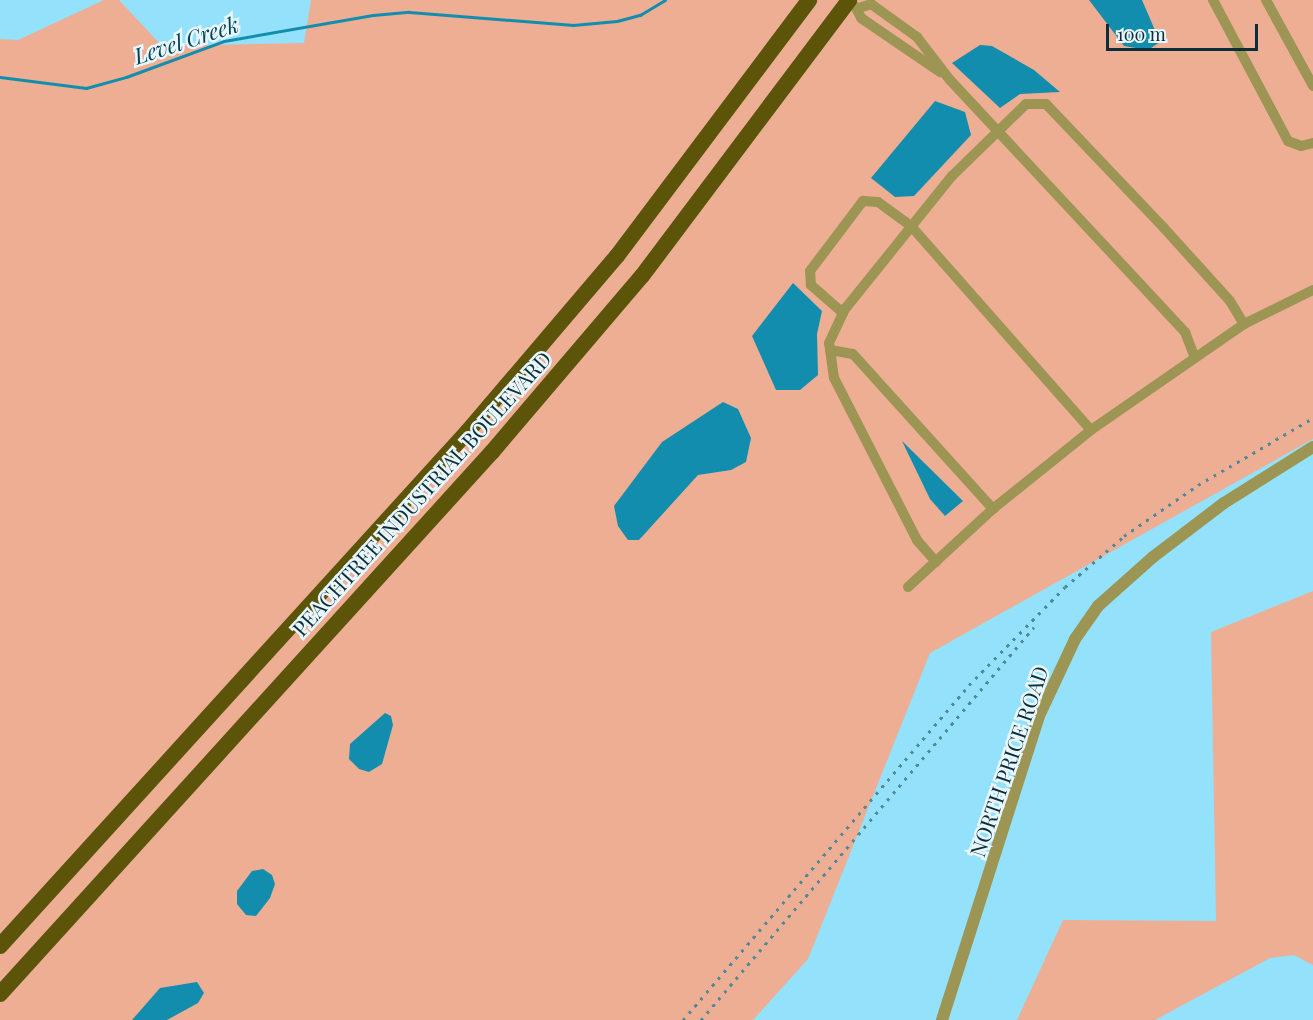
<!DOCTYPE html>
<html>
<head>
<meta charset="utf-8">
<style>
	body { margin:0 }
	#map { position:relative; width:1313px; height:1020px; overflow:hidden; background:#94e1fc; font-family:"Playfair Display",serif }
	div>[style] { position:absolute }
	.green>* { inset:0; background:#edae94 }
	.water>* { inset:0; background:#138dae }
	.stream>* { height:3px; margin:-1.5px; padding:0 1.5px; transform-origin:1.5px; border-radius:1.5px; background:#138dae }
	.minor>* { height:10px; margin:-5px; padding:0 5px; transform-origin:5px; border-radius:5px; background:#9c9553 }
	.tertiary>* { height:12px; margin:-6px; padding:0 6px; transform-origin:6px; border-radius:6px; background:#9c9553 }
	.trunk>* { height:16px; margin:-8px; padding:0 8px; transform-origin:8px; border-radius:8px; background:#5c5408 }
	.rail>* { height:3px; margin-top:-1.5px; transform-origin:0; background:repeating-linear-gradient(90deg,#51899c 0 3px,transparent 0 9px) }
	span { translate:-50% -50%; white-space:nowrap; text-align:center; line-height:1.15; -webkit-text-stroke:5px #e9f7fd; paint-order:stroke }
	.street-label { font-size:21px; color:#0c2e38 }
	.water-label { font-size:22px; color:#014355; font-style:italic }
	.scale { position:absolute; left:1106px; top:24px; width:152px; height:27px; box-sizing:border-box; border:3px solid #0c2e38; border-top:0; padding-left:8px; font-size:18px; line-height:21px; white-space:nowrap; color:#0c2e38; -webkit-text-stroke:4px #e9f7fd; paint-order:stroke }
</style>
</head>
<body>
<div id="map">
	<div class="green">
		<i style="clip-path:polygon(104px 0,119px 0,162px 46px,304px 43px,311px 0,1313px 0,1313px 439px,930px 653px,808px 959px,753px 1020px,0 1020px,0 39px,18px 40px)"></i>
		<i style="clip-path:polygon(1313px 591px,1313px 965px,1294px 955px,1270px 958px,1155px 1020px,1017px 1020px,1063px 920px,1216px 921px,1211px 632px)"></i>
	</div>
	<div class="water">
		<i style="clip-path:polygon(1089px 0,1142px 0,1160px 42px,1148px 50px,1124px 46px)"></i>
		<i style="clip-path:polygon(980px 45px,992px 46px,1034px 70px,1060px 92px,1020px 94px,1000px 108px,952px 63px)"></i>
		<i style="clip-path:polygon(935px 101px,965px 112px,971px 135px,914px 196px,895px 197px,871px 178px)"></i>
		<i style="clip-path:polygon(793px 283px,822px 311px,817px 334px,818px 375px,800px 390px,776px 390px,752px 336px)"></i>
		<i style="clip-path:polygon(723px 402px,738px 409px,751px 438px,746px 462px,731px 470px,698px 475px,639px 540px,628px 540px,618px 526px,614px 506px,662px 442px)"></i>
		<i style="clip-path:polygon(902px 441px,963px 501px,945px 516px,930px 499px)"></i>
		<i style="clip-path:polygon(385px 713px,391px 716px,393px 725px,382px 764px,369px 772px,359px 769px,349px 759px,350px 744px)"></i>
		<i style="clip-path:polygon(263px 869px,272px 875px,275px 884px,270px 898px,256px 916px,246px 915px,237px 904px,237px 891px,252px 871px)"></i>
		<i style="clip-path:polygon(197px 982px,204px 993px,198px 1003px,167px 1020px,132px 1020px,160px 988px)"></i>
	</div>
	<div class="stream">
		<i style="left:0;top:77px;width:87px;rotate:7.3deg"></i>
		<i style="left:86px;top:88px;width:41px;rotate:-15.4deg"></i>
		<i style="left:126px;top:77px;width:104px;rotate:-20.2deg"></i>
		<i style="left:224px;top:41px;width:151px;rotate:-9.9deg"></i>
		<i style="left:373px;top:15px;width:36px;rotate:-5deg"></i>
		<i style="left:409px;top:12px;width:165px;rotate:4.5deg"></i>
		<i style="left:573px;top:25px;width:44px;rotate:-5.2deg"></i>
		<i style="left:617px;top:21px;width:24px;rotate:-15deg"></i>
		<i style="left:640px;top:15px;width:29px;rotate:-31deg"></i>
	</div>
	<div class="minor">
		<i style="left:1213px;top:0;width:160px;rotate:62deg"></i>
		<i style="left:1288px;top:141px;width:14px;rotate:21deg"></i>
		<i style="left:1301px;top:146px;width:12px;rotate:-14deg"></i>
		<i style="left:1266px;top:0;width:98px;rotate:61.3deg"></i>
		<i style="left:855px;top:6px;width:13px;rotate:63deg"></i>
		<i style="left:861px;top:18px;width:96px;rotate:34.4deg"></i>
		<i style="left:859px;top:8px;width:13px;rotate:-18deg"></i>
		<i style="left:871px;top:4px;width:57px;rotate:35.7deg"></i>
		<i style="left:917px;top:37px;width:54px;rotate:52.5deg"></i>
		<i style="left:950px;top:80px;width:345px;rotate:47deg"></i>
		<i style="left:1185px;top:332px;width:26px;rotate:69deg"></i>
		<i style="left:843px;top:313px;width:43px;rotate:-138.8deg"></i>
		<i style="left:811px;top:285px;width:14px;rotate:-94deg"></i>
		<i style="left:810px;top:271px;width:88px;rotate:-52.9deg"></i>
		<i style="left:863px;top:201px;width:15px;rotate:4deg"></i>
		<i style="left:878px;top:202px;width:41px;rotate:36deg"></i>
		<i style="left:911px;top:226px;width:272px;rotate:48.6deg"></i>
		<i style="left:830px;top:350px;width:23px;rotate:10deg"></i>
		<i style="left:853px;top:354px;width:209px;rotate:47.9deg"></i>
		<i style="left:936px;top:562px;width:29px;rotate:-131deg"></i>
		<i style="left:917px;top:540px;width:182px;rotate:-117.1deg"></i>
		<i style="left:834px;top:378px;width:35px;rotate:-98deg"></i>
		<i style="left:829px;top:343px;width:38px;rotate:-65deg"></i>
		<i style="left:845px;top:309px;width:171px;rotate:-51.2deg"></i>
		<i style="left:952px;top:176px;width:103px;rotate:-44.2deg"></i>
		<i style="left:1026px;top:104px;width:20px"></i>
		<i style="left:1046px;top:104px;width:171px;rotate:46.4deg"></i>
		<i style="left:1164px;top:228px;width:98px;rotate:47.9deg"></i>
		<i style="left:1230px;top:301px;width:27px;rotate:59deg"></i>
		<i style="left:908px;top:587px;width:117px;rotate:-42.6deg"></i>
		<i style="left:994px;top:508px;width:124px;rotate:-38.8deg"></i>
		<i style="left:1091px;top:430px;width:186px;rotate:-34.7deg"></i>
		<i style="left:1244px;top:324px;width:77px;rotate:-26.2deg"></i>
	</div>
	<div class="tertiary">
		<i style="left:942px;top:1020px;width:319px;rotate:-72.3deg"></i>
		<i style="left:1039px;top:716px;width:85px;rotate:-64.9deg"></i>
		<i style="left:1075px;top:639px;width:40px;rotate:-55.1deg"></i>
		<i style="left:1098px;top:606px;width:74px;rotate:-41.7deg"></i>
		<i style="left:1153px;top:557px;width:89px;rotate:-37.3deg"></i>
		<i style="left:1224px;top:503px;width:105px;rotate:-32.2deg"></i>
	</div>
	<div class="trunk">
		<i style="left:0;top:946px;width:696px;rotate:-47.74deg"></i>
		<i style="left:468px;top:431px;width:230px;rotate:-49.6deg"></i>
		<i style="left:617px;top:256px;width:320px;rotate:-53.1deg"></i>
		<i style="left:0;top:994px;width:732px;rotate:-47.77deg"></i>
		<i style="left:492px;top:452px;width:231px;rotate:-49.6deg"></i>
		<i style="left:642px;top:276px;width:345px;rotate:-53.1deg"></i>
	</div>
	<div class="rail">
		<i style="left:683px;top:1020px;width:440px;rotate:-49.5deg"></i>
		<i style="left:969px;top:685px;width:137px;rotate:-45.6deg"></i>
		<i style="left:1065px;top:587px;width:78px;rotate:-40.8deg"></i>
		<i style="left:1124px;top:536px;width:90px;rotate:-34.6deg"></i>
		<i style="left:1198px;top:485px;width:133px;rotate:-30.2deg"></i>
		<i style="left:701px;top:1020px;width:515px;rotate:-49.72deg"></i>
	</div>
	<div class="street-label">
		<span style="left:421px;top:493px;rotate:-48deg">PEACHTREE INDUSTRIAL BOULEVARD</span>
		<span style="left:1008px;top:761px;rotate:-71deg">NORTH PRICE ROAD</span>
	</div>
	<div class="water-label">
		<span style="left:186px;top:40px;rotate:-18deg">Level Creek</span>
	</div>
	<div class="scale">100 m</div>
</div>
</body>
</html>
